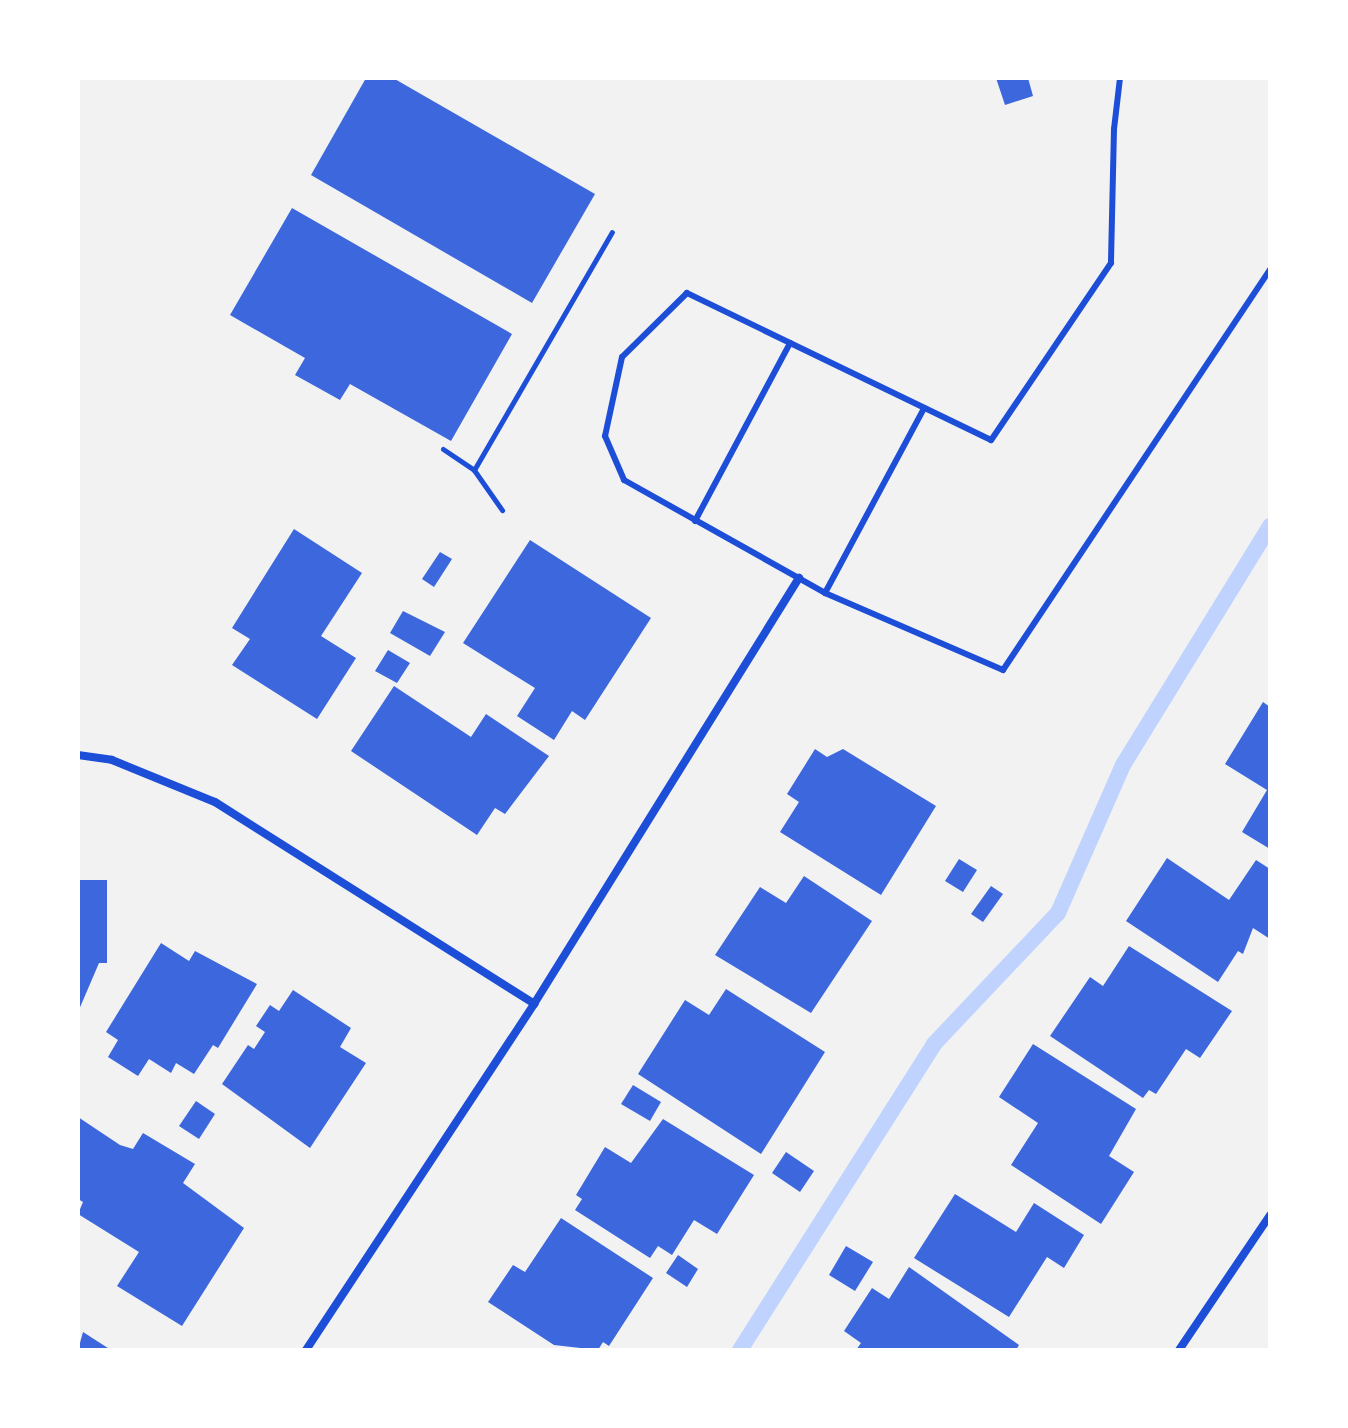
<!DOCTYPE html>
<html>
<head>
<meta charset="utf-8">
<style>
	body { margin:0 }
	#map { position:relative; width:1348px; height:1428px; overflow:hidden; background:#f2f2f2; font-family:"Golos Text",sans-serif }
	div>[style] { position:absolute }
	.stream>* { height:16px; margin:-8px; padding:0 8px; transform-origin:8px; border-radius:8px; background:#bfd3fe }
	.building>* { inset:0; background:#3d67dc }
	.path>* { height:5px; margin:-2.5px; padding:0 2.5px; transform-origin:2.5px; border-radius:2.5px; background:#1d4ed8 }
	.service>* { height:6px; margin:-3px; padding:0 3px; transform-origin:3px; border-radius:3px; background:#1d4ed8 }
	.minor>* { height:8px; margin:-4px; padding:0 4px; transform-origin:4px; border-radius:4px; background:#1d4ed8 }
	span { translate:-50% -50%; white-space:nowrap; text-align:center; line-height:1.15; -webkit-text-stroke:6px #fff; paint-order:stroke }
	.frame { position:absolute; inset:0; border:80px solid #fff; pointer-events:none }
</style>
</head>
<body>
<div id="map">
	<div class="stream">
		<i style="left:740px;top:1350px;width:362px;rotate:-57.6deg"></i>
		<i style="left:934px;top:1044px;width:180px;rotate:-46.6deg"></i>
		<i style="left:1058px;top:913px;width:162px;rotate:-66.3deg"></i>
		<i style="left:1123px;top:765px;width:281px;rotate:-58.4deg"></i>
	</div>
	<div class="building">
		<i style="clip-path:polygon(366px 78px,393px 78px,595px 194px,532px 303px,311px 175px)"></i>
		<i style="clip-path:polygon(996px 78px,1028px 78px,1033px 96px,1005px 105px)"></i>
		<i style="clip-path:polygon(292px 208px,512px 334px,451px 441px,350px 384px,340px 400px,295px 375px,305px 358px,230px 315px)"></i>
		<i style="clip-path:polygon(294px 529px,362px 573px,321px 636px,356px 658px,317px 719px,232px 665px,250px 639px,232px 628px)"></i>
		<i style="clip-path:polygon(530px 540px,651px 618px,585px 720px,572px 711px,554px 740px,517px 716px,535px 688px,463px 643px)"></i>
		<i style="clip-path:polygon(440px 552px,452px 559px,434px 587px,422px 579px)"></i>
		<i style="clip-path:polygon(403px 611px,445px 632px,430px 656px,390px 633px)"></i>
		<i style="clip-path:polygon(388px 650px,410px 663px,397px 683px,375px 671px)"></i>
		<i style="clip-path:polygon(394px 686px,471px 737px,486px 714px,549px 756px,505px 814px,495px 808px,477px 835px,351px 751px)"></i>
		<i style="clip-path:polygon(1263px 702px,1270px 707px,1270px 849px,1242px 832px,1267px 790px,1225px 764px)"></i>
		<i style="clip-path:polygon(815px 749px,827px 757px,843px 749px,936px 806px,881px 895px,780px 832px,799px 802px,787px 794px)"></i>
		<i style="clip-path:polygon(1167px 858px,1229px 900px,1256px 860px,1270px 869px,1270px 939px,1253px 928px,1243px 954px,1238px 951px,1218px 982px,1126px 921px)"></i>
		<i style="clip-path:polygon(959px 859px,977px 870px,963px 892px,945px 881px)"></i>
		<i style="clip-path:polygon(804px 876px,872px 921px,811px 1013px,715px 955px,760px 887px,786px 903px)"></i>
		<i style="clip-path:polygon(78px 880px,107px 880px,107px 963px,99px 963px,78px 1012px)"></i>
		<i style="clip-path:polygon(991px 886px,1003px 894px,983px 922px,971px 914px)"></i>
		<i style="clip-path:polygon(161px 943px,189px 961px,195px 951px,257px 984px,218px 1048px,213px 1045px,194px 1074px,176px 1063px,171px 1073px,149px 1059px,138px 1076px,108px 1057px,118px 1040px,106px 1032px)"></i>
		<i style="clip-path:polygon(1129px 946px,1232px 1011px,1200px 1058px,1186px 1049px,1156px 1094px,1149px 1090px,1143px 1098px,1050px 1036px,1090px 977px,1103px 986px)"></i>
		<i style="clip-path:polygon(726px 989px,825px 1052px,761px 1154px,638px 1074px,685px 1000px,709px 1015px)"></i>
		<i style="clip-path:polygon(293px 990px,351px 1028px,340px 1047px,366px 1063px,310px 1148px,222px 1084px,248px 1045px,254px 1049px,265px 1032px,256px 1026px,270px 1005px,279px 1011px)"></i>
		<i style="clip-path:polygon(1033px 1044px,1136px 1109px,1109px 1156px,1134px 1172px,1101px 1224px,1011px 1165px,1038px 1123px,999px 1097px)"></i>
		<i style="clip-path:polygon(633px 1085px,661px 1102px,650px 1121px,621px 1104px)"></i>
		<i style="clip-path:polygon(196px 1101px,215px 1114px,199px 1139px,179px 1126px)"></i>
		<i style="clip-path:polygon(78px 1117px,120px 1145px,133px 1149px,143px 1133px,195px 1164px,183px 1183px,244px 1228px,182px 1326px,117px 1286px,139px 1252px,78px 1214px,83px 1202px,78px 1199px)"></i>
		<i style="clip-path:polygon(663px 1119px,754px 1175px,717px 1234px,694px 1220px,672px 1255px,658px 1246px,650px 1258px,575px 1210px,582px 1199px,576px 1195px,605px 1147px,631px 1163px)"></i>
		<i style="clip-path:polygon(786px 1152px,814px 1171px,800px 1192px,772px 1173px)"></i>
		<i style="clip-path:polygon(955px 1194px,1016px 1232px,1034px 1203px,1084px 1235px,1064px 1268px,1047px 1257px,1009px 1317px,914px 1258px)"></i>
		<i style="clip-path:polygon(561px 1218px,653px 1278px,609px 1346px,603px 1342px,598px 1350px,554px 1345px,488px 1302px,513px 1265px,525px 1272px)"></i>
		<i style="clip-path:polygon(846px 1246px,873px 1262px,855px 1291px,829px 1275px)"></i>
		<i style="clip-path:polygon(678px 1255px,698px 1269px,687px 1287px,666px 1273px)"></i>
		<i style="clip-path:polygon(909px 1267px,1019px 1345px,1016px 1350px,856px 1350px,861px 1343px,844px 1331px,872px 1288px,889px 1299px)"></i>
		<i style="clip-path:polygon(83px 1332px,111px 1350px,78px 1350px)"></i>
	</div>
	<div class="path">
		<i style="left:443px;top:449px;width:37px;rotate:34deg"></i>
		<i style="left:474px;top:470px;width:49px;rotate:55deg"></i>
		<i style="left:474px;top:470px;width:275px;rotate:-59.9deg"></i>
	</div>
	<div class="service">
		<i style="left:1120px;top:78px;width:51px;rotate:96.7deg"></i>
		<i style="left:1114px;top:129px;width:134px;rotate:91.3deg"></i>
		<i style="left:1111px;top:263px;width:214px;rotate:124.1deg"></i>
		<i style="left:991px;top:440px;width:338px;rotate:-154.2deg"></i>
		<i style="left:687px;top:293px;width:91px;rotate:135.4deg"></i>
		<i style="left:622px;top:357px;width:81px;rotate:102.1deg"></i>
		<i style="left:605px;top:436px;width:48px;rotate:66.6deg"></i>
		<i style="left:624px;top:480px;width:231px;rotate:29.3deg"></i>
		<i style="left:825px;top:593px;width:194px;rotate:23.4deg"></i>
		<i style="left:1003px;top:670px;width:482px;rotate:-56.3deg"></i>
		<i style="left:695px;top:521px;width:202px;rotate:-61.9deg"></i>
		<i style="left:825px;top:593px;width:210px;rotate:-61.8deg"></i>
	</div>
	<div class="minor">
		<i style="left:78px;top:755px;width:34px;rotate:8deg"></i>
		<i style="left:112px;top:760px;width:111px;rotate:22.2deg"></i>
		<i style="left:215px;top:802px;width:378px;rotate:32.3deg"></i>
		<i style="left:306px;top:1350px;width:414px;rotate:-56.6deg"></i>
		<i style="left:534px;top:1004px;width:502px;rotate:-58.12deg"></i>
		<i style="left:1179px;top:1350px;width:163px;rotate:-56deg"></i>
	</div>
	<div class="frame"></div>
</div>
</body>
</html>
